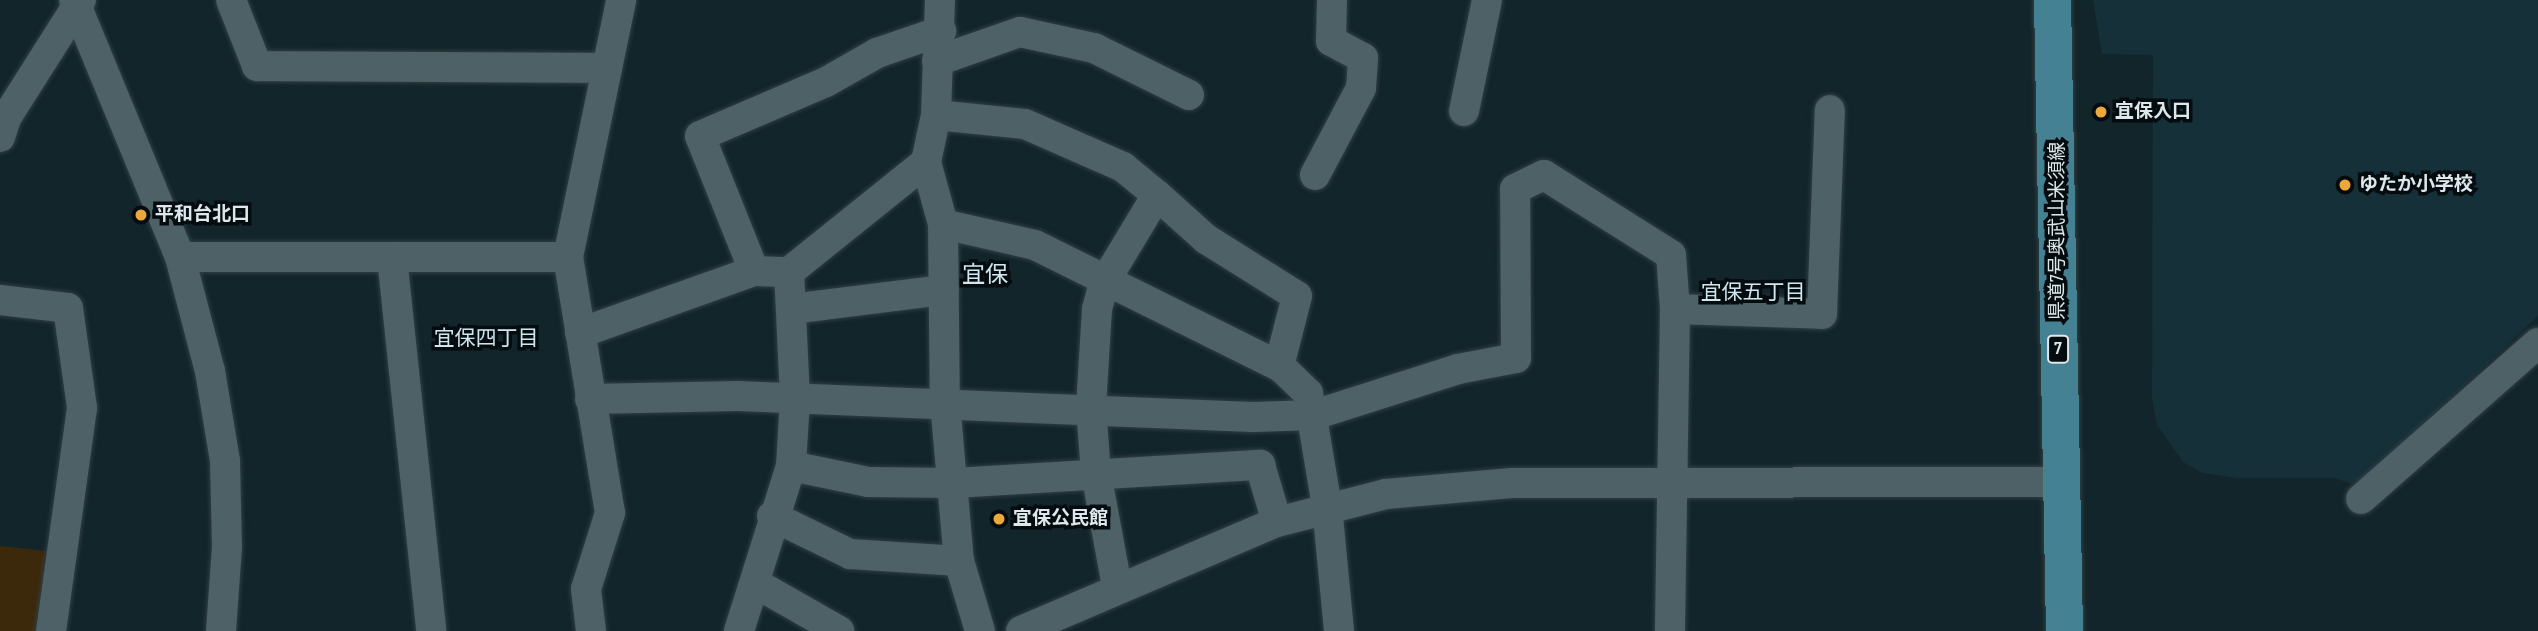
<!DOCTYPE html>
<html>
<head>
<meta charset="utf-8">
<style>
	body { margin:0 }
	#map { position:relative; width:2538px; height:631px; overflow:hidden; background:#12252a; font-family:"Sofia Sans Condensed","Noto Sans JP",sans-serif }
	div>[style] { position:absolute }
	.built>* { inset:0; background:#153039 }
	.green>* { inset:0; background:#3c290c }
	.roads { filter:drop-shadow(0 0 2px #313e43) drop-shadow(0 0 2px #313e43) }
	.minor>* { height:30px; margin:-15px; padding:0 15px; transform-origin:15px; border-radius:15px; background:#4d6167 }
	.major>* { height:37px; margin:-18.5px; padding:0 18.5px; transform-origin:18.5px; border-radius:18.5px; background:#448192 }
	.dots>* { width:19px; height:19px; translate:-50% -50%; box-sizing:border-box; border:4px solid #050c0f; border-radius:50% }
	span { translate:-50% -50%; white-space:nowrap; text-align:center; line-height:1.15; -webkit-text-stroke:7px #050c0f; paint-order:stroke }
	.shield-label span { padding:2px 5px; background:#050c0f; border:2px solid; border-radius:5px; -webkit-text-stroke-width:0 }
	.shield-label { font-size:18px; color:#dde8ec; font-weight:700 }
	.poi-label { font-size:19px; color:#dde8ec; font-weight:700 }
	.left { translate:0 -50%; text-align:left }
	.street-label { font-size:19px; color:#dde8ec }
	.neighbourhood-label { font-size:21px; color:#cfe6ee }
	.quarter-label { font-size:23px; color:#cfe6ee }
</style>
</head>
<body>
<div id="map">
	<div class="built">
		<i style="clip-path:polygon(2093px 0,2538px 0,2538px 316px,2357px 486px,2335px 478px,2238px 478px,2202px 473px,2183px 462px,2157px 425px,2152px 398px,2153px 55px,2102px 54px)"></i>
	</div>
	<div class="green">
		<i style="clip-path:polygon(0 546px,46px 551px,36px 631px,0 631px)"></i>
	</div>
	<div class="roads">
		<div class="minor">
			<i style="left:74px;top:0;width:278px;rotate:67.6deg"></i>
			<i style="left:180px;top:257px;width:118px;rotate:75.3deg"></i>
			<i style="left:210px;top:371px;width:91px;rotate:80.5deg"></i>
			<i style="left:225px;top:461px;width:86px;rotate:88.7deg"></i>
			<i style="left:227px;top:547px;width:84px;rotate:94.1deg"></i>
			<i style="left:231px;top:0;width:71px;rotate:68.5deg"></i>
			<i style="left:257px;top:66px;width:350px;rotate:0.3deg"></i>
			<i style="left:940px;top:0;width:115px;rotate:92deg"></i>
			<i style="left:936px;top:115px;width:48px;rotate:102deg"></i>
			<i style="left:926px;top:162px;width:64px;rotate:74.7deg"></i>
			<i style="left:943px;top:224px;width:178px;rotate:89.4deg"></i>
			<i style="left:945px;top:402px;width:160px;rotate:85deg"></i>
			<i style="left:959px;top:561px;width:73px;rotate:73.3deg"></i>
			<i style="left:937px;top:61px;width:88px;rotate:-19.3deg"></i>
			<i style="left:1020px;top:32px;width:76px;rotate:12.2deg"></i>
			<i style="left:1094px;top:48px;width:106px;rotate:26.3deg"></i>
			<i style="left:1464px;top:111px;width:113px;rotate:-78.3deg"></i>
			<i style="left:936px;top:115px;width:89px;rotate:5.8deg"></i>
			<i style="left:1025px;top:124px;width:107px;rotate:23.7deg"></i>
			<i style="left:1123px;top:167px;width:44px;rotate:39.5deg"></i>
			<i style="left:1157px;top:195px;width:103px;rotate:121.1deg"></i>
			<i style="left:1104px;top:283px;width:27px;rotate:105deg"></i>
			<i style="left:1097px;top:309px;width:99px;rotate:93.5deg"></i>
			<i style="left:1091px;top:408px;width:65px;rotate:85.6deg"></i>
			<i style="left:1096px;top:473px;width:115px;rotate:79.5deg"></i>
			<i style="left:0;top:137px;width:20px;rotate:-72deg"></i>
			<i style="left:6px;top:118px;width:140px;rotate:-57.6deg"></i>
			<i style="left:1315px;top:175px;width:98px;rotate:-62.1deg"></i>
			<i style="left:1361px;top:88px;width:30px;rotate:-86deg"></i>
			<i style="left:1363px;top:58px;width:36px;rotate:-152deg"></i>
			<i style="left:1331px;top:41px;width:41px;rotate:-88.6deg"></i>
			<i style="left:1157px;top:195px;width:66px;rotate:41.9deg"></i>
			<i style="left:1206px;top:239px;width:107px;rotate:32.1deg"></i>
			<i style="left:1297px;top:296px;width:72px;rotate:104.4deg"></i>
			<i style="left:943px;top:224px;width:94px;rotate:12.9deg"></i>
			<i style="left:1035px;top:245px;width:275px;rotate:26.4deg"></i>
			<i style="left:1281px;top:367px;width:37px;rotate:44deg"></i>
			<i style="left:1308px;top:393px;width:115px;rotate:80.5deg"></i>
			<i style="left:1327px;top:506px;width:126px;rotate:84.5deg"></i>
			<i style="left:180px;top:257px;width:388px"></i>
			<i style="left:392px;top:257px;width:376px;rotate:84deg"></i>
			<i style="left:754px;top:271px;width:145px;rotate:-111.8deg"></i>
			<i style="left:700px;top:136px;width:137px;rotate:-23.2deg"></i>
			<i style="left:826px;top:82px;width:59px;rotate:-29.6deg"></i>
			<i style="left:877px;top:53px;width:68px;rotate:-19deg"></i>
			<i style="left:0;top:300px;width:68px;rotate:6.7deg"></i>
			<i style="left:68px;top:308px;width:101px;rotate:82deg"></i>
			<i style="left:82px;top:408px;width:225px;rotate:97.9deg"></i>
			<i style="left:791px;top:309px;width:154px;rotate:-7.1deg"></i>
			<i style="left:1675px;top:309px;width:147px;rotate:1.9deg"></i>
			<i style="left:1822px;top:314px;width:204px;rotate:-87.8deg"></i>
			<i style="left:580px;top:333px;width:185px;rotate:-19.6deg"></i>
			<i style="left:754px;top:271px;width:35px;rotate:2deg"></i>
			<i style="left:789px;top:272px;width:176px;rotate:-38.8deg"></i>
			<i style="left:590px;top:399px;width:148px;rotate:-1.2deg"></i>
			<i style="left:738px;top:396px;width:515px;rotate:2.34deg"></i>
			<i style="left:1253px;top:417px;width:61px;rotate:-1.9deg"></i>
			<i style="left:1314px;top:415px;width:151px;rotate:-17.7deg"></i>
			<i style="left:1458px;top:369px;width:59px;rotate:-10.7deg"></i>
			<i style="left:1516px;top:358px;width:169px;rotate:-90.3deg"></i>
			<i style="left:1515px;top:189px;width:32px;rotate:-26deg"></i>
			<i style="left:1544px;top:175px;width:150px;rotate:32.2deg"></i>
			<i style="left:1671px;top:255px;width:54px;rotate:85.8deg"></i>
			<i style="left:1675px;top:309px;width:322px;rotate:90.9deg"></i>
			<i style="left:791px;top:466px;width:79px;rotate:11.7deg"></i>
			<i style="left:868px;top:482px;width:86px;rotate:0.7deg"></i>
			<i style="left:954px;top:483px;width:307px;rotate:-3.4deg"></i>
			<i style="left:1260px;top:465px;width:59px;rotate:73.4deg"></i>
			<i style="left:2361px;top:499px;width:236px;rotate:-41.4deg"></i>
			<i style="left:772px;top:516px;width:87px;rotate:26deg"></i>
			<i style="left:850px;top:554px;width:109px;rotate:3.7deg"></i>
			<i style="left:755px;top:583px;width:97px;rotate:29.7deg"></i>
			<i style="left:591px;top:631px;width:42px;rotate:-96.8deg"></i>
			<i style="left:586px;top:589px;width:80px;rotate:-72.5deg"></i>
			<i style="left:610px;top:513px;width:259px;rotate:-99.3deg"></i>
			<i style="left:568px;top:257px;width:262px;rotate:-78.3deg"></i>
			<i style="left:739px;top:631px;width:173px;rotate:-72.5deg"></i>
			<i style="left:791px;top:466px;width:68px;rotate:-86.6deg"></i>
			<i style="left:795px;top:398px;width:126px;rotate:-92.7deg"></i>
			<i style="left:1021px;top:631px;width:278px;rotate:-23.1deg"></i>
			<i style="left:1277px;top:522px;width:113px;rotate:-14.4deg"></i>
			<i style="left:1386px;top:494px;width:126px;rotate:-5deg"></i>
			<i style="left:1512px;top:483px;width:548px;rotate:-0.1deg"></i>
		</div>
		<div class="major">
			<i style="left:2052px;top:0;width:631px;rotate:88.91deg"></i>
		</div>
	</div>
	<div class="dots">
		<i style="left:2101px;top:112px;background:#eca93a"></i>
		<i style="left:2345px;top:185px;background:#eca93a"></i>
		<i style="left:141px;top:215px;background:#eca93a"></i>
		<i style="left:999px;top:519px;background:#eca93a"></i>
	</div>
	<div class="shield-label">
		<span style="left:2058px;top:349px">7</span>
	</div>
	<div class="poi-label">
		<span class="left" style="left:2115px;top:112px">宜保入口</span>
		<span class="left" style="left:2359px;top:185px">ゆたか小学校</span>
		<span class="left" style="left:155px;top:215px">平和台北口</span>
		<span class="left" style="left:1013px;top:519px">宜保公民館</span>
	</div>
	<div class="street-label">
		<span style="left:2058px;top:231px;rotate:-90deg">県道7号奥武山米須線</span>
	</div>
	<div class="neighbourhood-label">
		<span style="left:1753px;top:293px">宜保五丁目</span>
		<span style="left:486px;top:339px">宜保四丁目</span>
	</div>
	<div class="quarter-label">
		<span style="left:985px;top:275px">宜保</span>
	</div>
</div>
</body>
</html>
